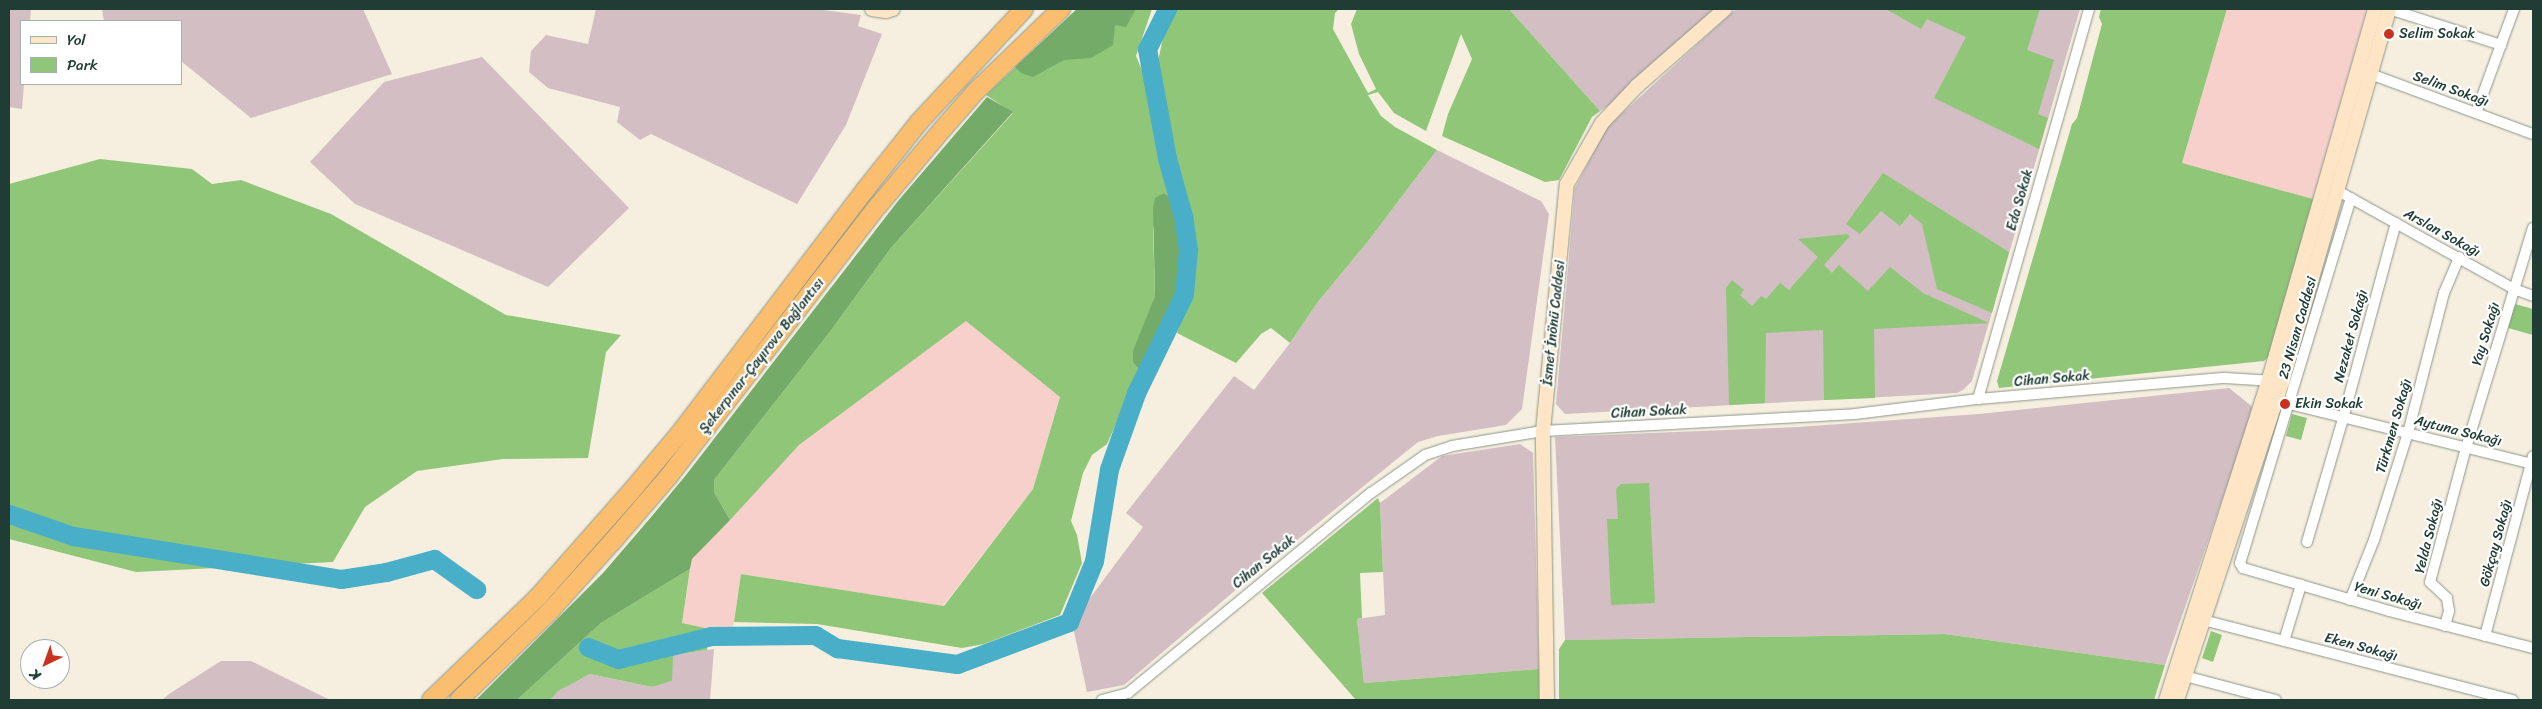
<!DOCTYPE html>
<html>
<head>
<meta charset="utf-8">
<style>
	body { margin:0 }
	#map { position:relative; width:2542px; height:709px; overflow:hidden; background:#f6efdf; font-family:Sriracha,sans-serif }
	div>[style] { position:absolute }
	.built>* { inset:0; background:#f7d0cc }
	.industrial>* { inset:0; background:#d2bec3 }
	.green>* { inset:0; background:#90c678 }
	.forest>* { inset:0; background:#74ab68 }
	.river>* { height:19px; margin:-9.5px; padding:0 9.5px; transform-origin:9.5px; border-radius:9.5px; background:#49afc8 }
	.roads { filter:drop-shadow(0 0 1px #8a968a) drop-shadow(0 0 1px #8a968a) }
	.street>* { height:10px; margin:-5px; padding:0 5px; transform-origin:5px; border-radius:5px; background:#fff }
	.secondary>* { height:14px; margin:-7px; padding:0 7px; transform-origin:7px; border-radius:7px; background:#fde5c5 }
	.highway>* { height:18px; margin:-9px; padding:0 9px; transform-origin:9px; border-radius:9px; background:#fbbd6e }
	.dots>* { width:14px; height:14px; translate:-50% -50%; box-sizing:border-box; border:2px solid #fff; border-radius:50% }
	span { translate:-50% -50%; white-space:nowrap; text-align:center; line-height:1.15; -webkit-text-stroke:4.5px #fff; paint-order:stroke }
	.poi-label { font-size:14px; color:#1f3d34 }
	.left { translate:0 -50%; text-align:left }
	.street-label { font-size:14px; color:#1f3d34 }
	.frame { position:absolute; inset:0; border:10px solid #1f3d34; pointer-events:none }
	.legend { position:absolute; left:20px; top:20px; width:162px; height:65px; box-sizing:border-box; background:#fff; border:1px solid #a5b1ae; margin:0; padding:6px 9px; list-style:none; font-size:15px; color:#1f3d34 }
	.legend li { display:flex; align-items:center; gap:10px; height:25px }
	.legend b { width:25px; border:1px solid #a5b1ae }
	.north { position:absolute; left:20px; top:639px; width:50px; height:50px; box-sizing:border-box; background:#fff; border:1px solid #a5b1ae; border-radius:50%; rotate:222deg; font-size:14px; font-weight:700; line-height:20px; text-align:center; color:#1f3d34 }
	.north::after { content:''; display:block; margin:auto; width:18px; height:22px; background:#c8321e; clip-path:polygon(50% 0,100% 100%,50% 72%,0 100%) }
</style>
</head>
<body>
<div id="map">
	<div class="built">
		<i style="clip-path:polygon(2227px 9px,2367px 9px,2313px 199px,2182px 164px)"></i>
		<i style="clip-path:polygon(966px 320px,1060px 396px,1033px 489px,943px 606px,741px 574px,732px 634px,682px 623px,692px 559px,799px 445px)"></i>
	</div>
	<div class="industrial">
		<i style="clip-path:polygon(9px 9px,31px 9px,30px 21px,21px 21px,21px 84px,24px 84px,22px 109px,9px 107px)"></i>
		<i style="clip-path:polygon(102px 9px,363px 9px,392px 74px,251px 118px,181px 61px,181px 21px,104px 21px)"></i>
		<i style="clip-path:polygon(596px 9px,816px 9px,861px 15px,858px 26px,882px 34px,846px 125px,797px 204px,651px 134px,640px 140px,617px 122px,620px 107px,548px 88px,529px 72px,531px 51px,546px 35px,588px 44px)"></i>
		<i style="clip-path:polygon(1509px 9px,1730px 9px,1637px 86px,1600px 111px)"></i>
		<i style="clip-path:polygon(1736px 9px,2080px 9px,1972px 381px,1963px 390px,1957px 393px,1565px 414px,1556px 404px,1575px 188px,1607px 127px)"></i>
		<i style="clip-path:polygon(482px 57px,629px 208px,548px 287px,355px 204px,310px 162px,384px 82px)"></i>
		<i style="clip-path:polygon(1437px 150px,1541px 201px,1549px 214px,1522px 409px,1506px 425px,1438px 436px,1418px 442px,1238px 588px,1124px 685px,1087px 692px,1072px 622px,1143px 527px,1126px 513px,1234px 376px,1254px 390px,1290px 343px,1317px 303px,1369px 240px)"></i>
		<i style="clip-path:polygon(2229px 388px,2254px 408px,2165px 665px,1945px 634px,1565px 640px,1555px 437px,1798px 427px,1979px 414px)"></i>
		<i style="clip-path:polygon(1520px 444px,1533px 453px,1539px 669px,1364px 683px,1357px 619px,1385px 615px,1380px 503px,1442px 456px)"></i>
		<i style="clip-path:polygon(714px 649px,710px 700px,550px 700px,557px 691px,590px 674px,652px 687px,672px 681px,672px 655px)"></i>
		<i style="clip-path:polygon(221px 661px,251px 661px,330px 700px,162px 700px,169px 694px)"></i>
	</div>
	<div class="green">
		<i style="clip-path:polygon(1077px 9px,1152px 9px,1136px 56px,1149px 87px,1173px 199px,1164px 193px,1153px 229px,1155px 296px,1133px 363px,1140px 370px,1107px 444px,1092px 455px,1083px 473px,1071px 521px,1077px 535px,1082px 563px,1060px 615px,984px 644px,962px 648px,817px 624px,734px 622px,741px 574px,944px 606px,1033px 489px,1060px 397px,966px 321px,799px 445px,730px 520px,714px 492px,714px 480px,829px 333px,891px 248px,1013px 113px,986px 95px)"></i>
		<i style="clip-path:polygon(1176px 9px,1339px 9px,1335px 13px,1333px 29px,1368px 93px,1376px 89px,1359px 54px,1351px 24px,1357px 9px,1509px 9px,1600px 111px,1592px 117px,1559px 180px,1545px 182px,1442px 136px,1448px 114px,1472px 59px,1461px 34px,1426px 131px,1394px 113px,1378px 92px,1368px 95px,1381px 116px,1395px 127px,1437px 150px,1369px 240px,1317px 303px,1290px 343px,1271px 328px,1261px 334px,1236px 363px,1177px 333px,1192px 285px,1190px 212px,1172px 162px,1155px 75px,1166px 24px)"></i>
		<i style="clip-path:polygon(1886px 9px,2040px 9px,2027px 50px,2054px 60px,2038px 114px,2048px 118px,2039px 149px,1934px 98px,1966px 37px,1927px 19px,1921px 29px)"></i>
		<i style="clip-path:polygon(2101px 9px,2227px 9px,2182px 163px,2313px 199px,2270px 355px,2264px 361px,1999px 388px,1997px 381px,2072px 124px,2077px 118px,2102px 24px,2099px 17px)"></i>
		<i style="clip-path:polygon(100px 159px,192px 169px,212px 184px,241px 180px,331px 214px,506px 315px,621px 335px,606px 352px,588px 458px,503px 459px,417px 471px,365px 507px,333px 562px,136px 572px,9px 539px,9px 184px)"></i>
		<i style="clip-path:polygon(1883px 173px,2009px 252px,1992px 313px,1937px 289px,1922px 224px,1910px 214px,1900px 226px,1881px 211px,1860px 234px,1846px 224px)"></i>
		<i style="clip-path:polygon(1847px 234px,1850px 236px,1824px 265px,1832px 273px,1839px 265px,1868px 291px,1890px 267px,1923px 293px,1989px 323px,1874px 329px,1875px 398px,1824px 400px,1823px 330px,1766px 333px,1765px 403px,1729px 405px,1726px 288px,1732px 280px,1744px 290px,1740px 295px,1752px 306px,1761px 296px,1766px 299px,1780px 283px,1789px 290px,1818px 257px,1798px 239px)"></i>
		<i style="clip-path:polygon(2515px 304px,2533px 309px,2533px 335px,2508px 328px)"></i>
		<i style="clip-path:polygon(2292px 414px,2307px 418px,2301px 440px,2286px 436px)"></i>
		<i style="clip-path:polygon(1649px 483px,1655px 603px,1611px 605px,1607px 519px,1618px 519px,1616px 489px,1621px 484px)"></i>
		<i style="clip-path:polygon(1378px 498px,1380px 503px,1383px 572px,1360px 573px,1362px 618px,1357px 619px,1364px 683px,1539px 669px,1539px 700px,1356px 700px,1262px 593px)"></i>
		<i style="clip-path:polygon(690px 569px,682px 623px,710px 629px,707px 650px,673px 655px,672px 681px,652px 687px,590px 674px,558px 691px,550px 700px,517px 700px,601px 623px)"></i>
		<i style="clip-path:polygon(2211px 631px,2222px 635px,2213px 662px,2202px 658px)"></i>
		<i style="clip-path:polygon(1945px 634px,2165px 665px,2154px 700px,1559px 700px,1559px 649px,1565px 640px)"></i>
	</div>
	<div class="forest">
		<i style="clip-path:polygon(1077px 9px,1136px 9px,1126px 27px,1115px 25px,1113px 45px,1091px 58px,1064px 60px,1033px 77px,1021px 73px,1015px 67px)"></i>
		<i style="clip-path:polygon(987px 97px,1013px 112px,891px 248px,829px 333px,714px 480px,714px 492px,730px 520px,692px 559px,690px 569px,601px 623px,517px 700px,476px 700px,603px 573px,652px 516px,686px 475px,898px 201px)"></i>
		<i style="clip-path:polygon(1164px 193px,1173px 199px,1178px 211px,1183px 248px,1179px 296px,1140px 370px,1133px 363px,1133px 351px,1155px 296px,1153px 208px,1155px 198px)"></i>
	</div>
	<div class="river">
		<i style="left:9px;top:514px;width:68px;rotate:19deg"></i>
		<i style="left:73px;top:536px;width:271px;rotate:9.1deg"></i>
		<i style="left:341px;top:579px;width:46px;rotate:-8.8deg"></i>
		<i style="left:386px;top:572px;width:50px;rotate:-15.2deg"></i>
		<i style="left:434px;top:559px;width:52px;rotate:35.5deg"></i>
		<i style="left:588px;top:647px;width:32px;rotate:22deg"></i>
		<i style="left:618px;top:659px;width:96px;rotate:-13.9deg"></i>
		<i style="left:711px;top:636px;width:104px;rotate:-0.6deg"></i>
		<i style="left:815px;top:635px;width:26px;rotate:31deg"></i>
		<i style="left:837px;top:648px;width:121px;rotate:7.6deg"></i>
		<i style="left:957px;top:664px;width:120px;rotate:-20.6deg"></i>
		<i style="left:1069px;top:622px;width:66px;rotate:-67.7deg"></i>
		<i style="left:1094px;top:561px;width:93px;rotate:-80.7deg"></i>
		<i style="left:1109px;top:469px;width:81px;rotate:-70.4deg"></i>
		<i style="left:1136px;top:393px;width:110px;rotate:-64.1deg"></i>
		<i style="left:1184px;top:294px;width:44px;rotate:-84.8deg"></i>
		<i style="left:1188px;top:250px;width:34px;rotate:-98deg"></i>
		<i style="left:1183px;top:216px;width:60px;rotate:-105.4deg"></i>
		<i style="left:1167px;top:158px;width:111px;rotate:-100.4deg"></i>
		<i style="left:1147px;top:49px;width:45px;rotate:-63.4deg"></i>
	</div>
	<div class="roads">
		<div class="street">
			<i style="left:2389px;top:9px;width:118px;rotate:17.8deg"></i>
			<i style="left:2365px;top:72px;width:179px;rotate:20.3deg"></i>
			<i style="left:2476px;top:113px;width:111px;rotate:-69.9deg"></i>
			<i style="left:2338px;top:191px;width:201px;rotate:29.1deg"></i>
			<i style="left:2514px;top:289px;width:20px;rotate:20deg"></i>
			<i style="left:2351px;top:198px;width:382px;rotate:106.9deg"></i>
			<i style="left:2240px;top:563px;width:6px;rotate:59deg"></i>
			<i style="left:2243px;top:568px;width:152px;rotate:16.4deg"></i>
			<i style="left:2389px;top:611px;width:149px;rotate:14.4deg"></i>
			<i style="left:1978px;top:399px;width:405px;rotate:-74.1deg"></i>
			<i style="left:2290px;top:404px;width:250px;rotate:13.9deg"></i>
			<i style="left:2307px;top:542px;width:128px;rotate:-73.7deg"></i>
			<i style="left:2343px;top:419px;width:203px;rotate:-74.9deg"></i>
			<i style="left:2350px;top:600px;width:65px;rotate:-68.2deg"></i>
			<i style="left:2374px;top:540px;width:112px;rotate:-72.4deg"></i>
			<i style="left:2408px;top:433px;width:145px;rotate:-75.6deg"></i>
			<i style="left:2444px;top:293px;width:39px;rotate:-67deg"></i>
			<i style="left:2203px;top:620px;width:320px;rotate:14.5deg"></i>
			<i style="left:2445px;top:626px;width:16px;rotate:-75deg"></i>
			<i style="left:2449px;top:611px;width:13px;rotate:-99deg"></i>
			<i style="left:2447px;top:598px;width:23px;rotate:-137deg"></i>
			<i style="left:2430px;top:582px;width:139px;rotate:-75deg"></i>
			<i style="left:2466px;top:448px;width:230px;rotate:-73.1deg"></i>
			<i style="left:2485px;top:636px;width:186px;rotate:-75.1deg"></i>
			<i style="left:2284px;top:641px;width:59px;rotate:-73.1deg"></i>
			<i style="left:2185px;top:676px;width:94px;rotate:14.8deg"></i>
			<i style="left:1102px;top:700px;width:27px;rotate:-15deg"></i>
			<i style="left:1128px;top:693px;width:315px;rotate:-39.5deg"></i>
			<i style="left:1371px;top:493px;width:66px;rotate:-35.1deg"></i>
			<i style="left:1425px;top:455px;width:28px;rotate:-18deg"></i>
			<i style="left:1452px;top:446px;width:92px;rotate:-9.4deg"></i>
			<i style="left:1543px;top:431px;width:312px;rotate:-3.1deg"></i>
			<i style="left:1855px;top:414px;width:124px;rotate:-7deg"></i>
			<i style="left:1978px;top:399px;width:248px;rotate:-4.9deg"></i>
			<i style="left:2225px;top:378px;width:49px;rotate:3.5deg"></i>
		</div>
		<div class="secondary">
			<i style="left:872px;top:9px;width:14px;rotate:8deg"></i>
			<i style="left:886px;top:11px;width:7px;rotate:-16deg"></i>
			<i style="left:1547px;top:700px;width:269px;rotate:-90.9deg"></i>
			<i style="left:1543px;top:431px;width:248px;rotate:-84.5deg"></i>
			<i style="left:1567px;top:184px;width:70px;rotate:-60.2deg"></i>
			<i style="left:1602px;top:123px;width:51px;rotate:-46.6deg"></i>
			<i style="left:1637px;top:86px;width:117px;rotate:-41.2deg"></i>
			<i style="left:2166px;top:700px;width:337px;rotate:-72.2deg"></i>
			<i style="left:2269px;top:379px;width:385px;rotate:-74deg"></i>
			<i style="left:2177px;top:700px;width:334px;rotate:-71.7deg"></i>
			<i style="left:2282px;top:383px;width:389px;rotate:-74deg"></i>
		</div>
		<div class="highway">
			<i style="left:431px;top:700px;width:149px;rotate:-43.9deg"></i>
			<i style="left:538px;top:597px;width:145px;rotate:-48.6deg"></i>
			<i style="left:634px;top:488px;width:72px;rotate:-50.1deg"></i>
			<i style="left:680px;top:433px;width:305px;rotate:-52.7deg"></i>
			<i style="left:865px;top:190px;width:87px;rotate:-51.5deg"></i>
			<i style="left:919px;top:122px;width:154px;rotate:-47.1deg"></i>
			<i style="left:459px;top:700px;width:127px;rotate:-44.4deg"></i>
			<i style="left:550px;top:611px;width:93px;rotate:-48.1deg"></i>
			<i style="left:612px;top:542px;width:87px;rotate:-49.2deg"></i>
			<i style="left:669px;top:476px;width:341px;rotate:-52.3deg"></i>
			<i style="left:878px;top:206px;width:98px;rotate:-50deg"></i>
			<i style="left:941px;top:131px;width:52px;rotate:-48.9deg"></i>
			<i style="left:975px;top:92px;width:120px;rotate:-44deg"></i>
		</div>
	</div>
	<div class="dots">
		<i style="left:2389px;top:34px;background:#c8321e"></i>
		<i style="left:2285px;top:404px;background:#c8321e"></i>
	</div>
	<div class="poi-label">
		<span class="left" style="left:2399px;top:34px">Selim Sokak</span>
		<span class="left" style="left:2295px;top:404px">Ekin Sokak</span>
	</div>
	<div class="street-label">
		<span style="left:2451px;top:89px;rotate:20deg">Selim Sokağı</span>
		<span style="left:2020px;top:200px;rotate:-74deg">Eda Sokak</span>
		<span style="left:2442px;top:233px;rotate:29deg">Arslan Sokağı</span>
		<span style="left:1554px;top:323px;rotate:-84deg">İsmet İnönü Caddesi</span>
		<span style="left:2298px;top:328px;rotate:-74deg">23 Nisan Caddesi</span>
		<span style="left:2486px;top:334px;rotate:-73deg">Yay Sokağı</span>
		<span style="left:2351px;top:336px;rotate:-75deg">Nezaket Sokağı</span>
		<span style="left:762px;top:356px;rotate:-52deg">Şekerpınar-Çayırova Bağlantısı</span>
		<span style="left:2052px;top:379px;rotate:-5deg">Cihan Sokak</span>
		<span style="left:1649px;top:412px;rotate:-3deg">Cihan Sokak</span>
		<span style="left:2394px;top:426px;rotate:-74deg">Türkmen Sokağı</span>
		<span style="left:2458px;top:431px;rotate:14deg">Aytuna Sokağı</span>
		<span style="left:2429px;top:536px;rotate:-76deg">Yelda Sokağı</span>
		<span style="left:2496px;top:543px;rotate:-75deg">Gökçay Sokağı</span>
		<span style="left:1264px;top:562px;rotate:-39deg">Cihan Sokak</span>
		<span style="left:2388px;top:596px;rotate:16deg">Yeni Sokağı</span>
		<span style="left:2361px;top:647px;rotate:15deg">Eken Sokağı</span>
	</div>
	<div class="frame"></div>
	<ul class="legend">
	<li><b style="height:6px;background:#fde5c5"></b>Yol</li>
	<li><b style="height:14px;background:#90c678"></b>Park</li>
	</ul>
	<div class="north">K</div>
</div>
</body>
</html>
